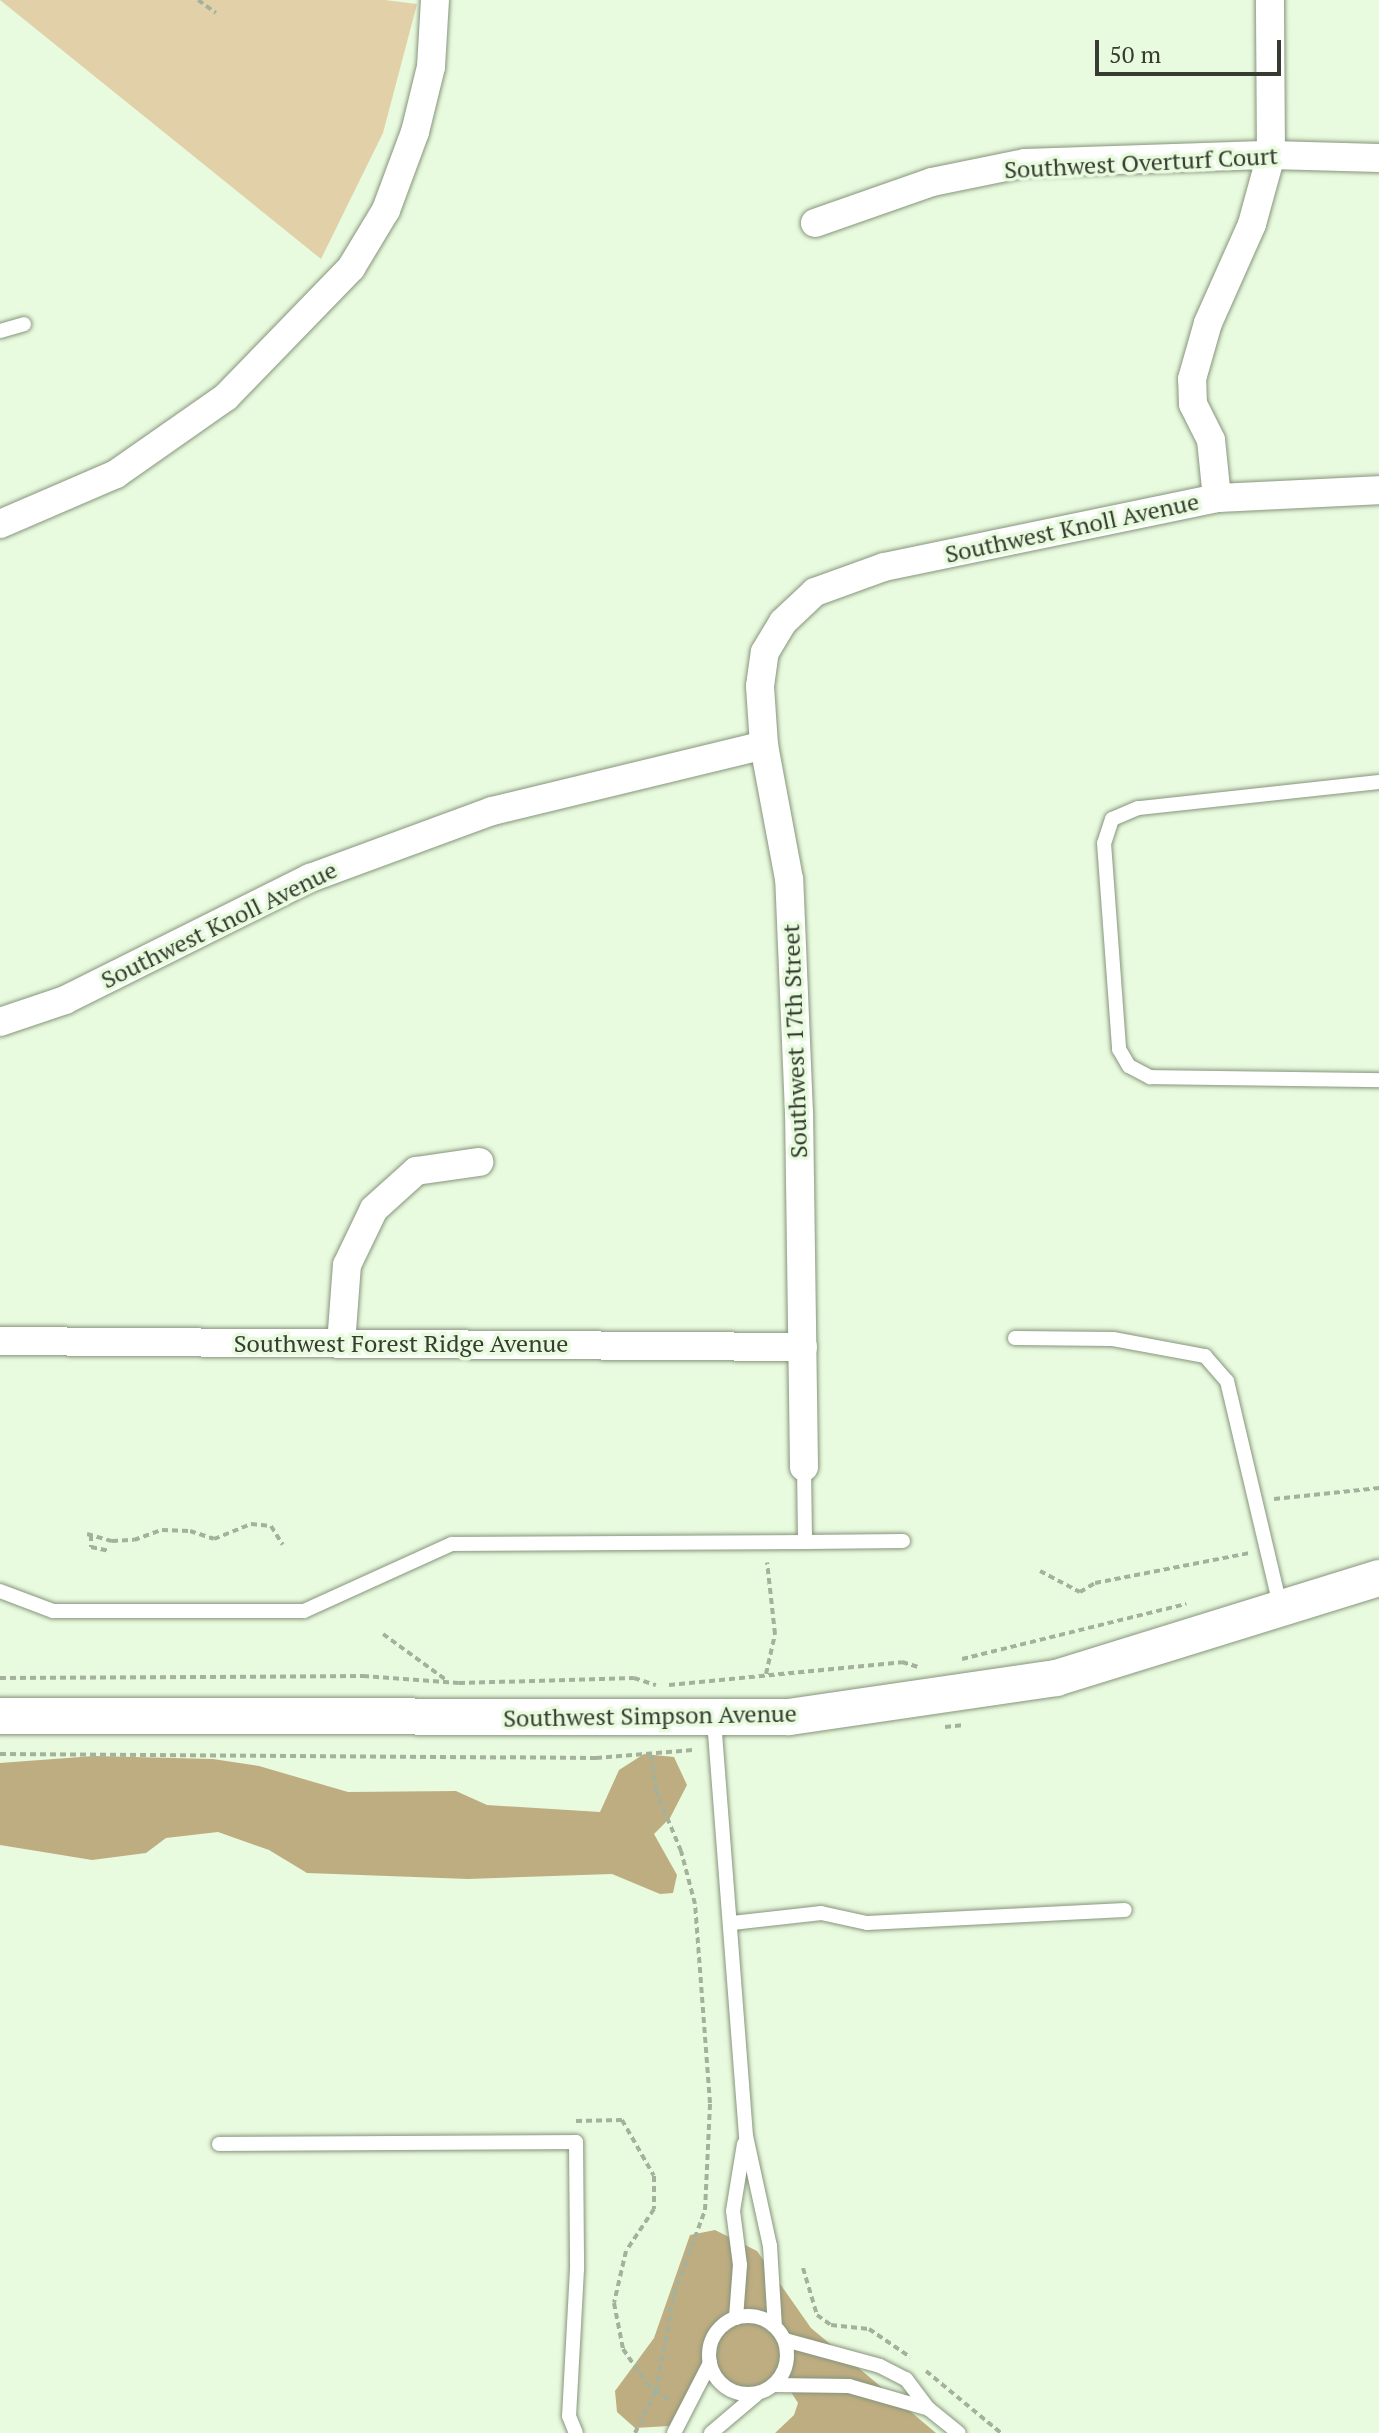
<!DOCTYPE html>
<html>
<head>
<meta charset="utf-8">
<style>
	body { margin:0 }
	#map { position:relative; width:1379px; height:2433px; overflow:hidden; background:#e9fbdf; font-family:"PT Serif",serif }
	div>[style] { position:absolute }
	.green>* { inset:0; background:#e2d0a9 }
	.forest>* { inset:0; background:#bfad82 }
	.path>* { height:4px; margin-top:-2px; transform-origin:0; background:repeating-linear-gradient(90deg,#a4b29c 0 6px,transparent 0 10px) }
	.roads { filter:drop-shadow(0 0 2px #86957c) drop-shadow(0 0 2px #86957c) }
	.service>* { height:14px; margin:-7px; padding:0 7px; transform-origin:7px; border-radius:7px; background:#fff }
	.service>.ring { margin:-7px; padding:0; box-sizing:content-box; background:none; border:14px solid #fff; border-radius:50% }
	.minor>* { height:28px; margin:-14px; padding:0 14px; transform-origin:14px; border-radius:14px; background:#fff }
	.tertiary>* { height:36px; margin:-18px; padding:0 18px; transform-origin:18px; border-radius:18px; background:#fff }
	span { translate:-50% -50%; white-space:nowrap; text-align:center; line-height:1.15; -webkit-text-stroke:7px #e9fbdf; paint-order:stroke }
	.street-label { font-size:24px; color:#363c31 }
	.scale { position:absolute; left:1095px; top:40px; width:186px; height:36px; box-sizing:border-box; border:4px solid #363c31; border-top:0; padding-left:10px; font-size:24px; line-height:28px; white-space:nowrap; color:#363c31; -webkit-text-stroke:6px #e9fbdf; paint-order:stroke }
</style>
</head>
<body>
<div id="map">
	<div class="green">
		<i style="clip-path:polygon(0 0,385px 0,417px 4px,383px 133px,321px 259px)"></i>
	</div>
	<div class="forest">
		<i style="clip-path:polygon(644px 1754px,674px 1757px,687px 1785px,670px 1818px,654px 1834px,677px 1875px,673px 1893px,660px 1894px,612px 1874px,468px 1879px,307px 1873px,269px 1850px,218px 1832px,166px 1838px,146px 1853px,92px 1860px,0 1845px,0 1763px,94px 1756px,213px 1759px,259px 1766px,348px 1792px,456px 1791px,487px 1805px,600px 1812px,619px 1770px)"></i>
		<i style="clip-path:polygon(715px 2230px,757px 2251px,811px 2328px,936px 2433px,775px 2433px,794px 2415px,798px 2403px,791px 2392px,730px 2388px,708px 2375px,698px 2375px,669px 2426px,635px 2428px,617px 2412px,615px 2391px,654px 2338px,690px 2235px)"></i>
	</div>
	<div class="path">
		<i style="left:198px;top:0;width:22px;rotate:36deg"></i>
		<i style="left:1274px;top:1499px;width:106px;rotate:-6deg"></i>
		<i style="left:87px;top:1534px;width:26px;rotate:16deg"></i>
		<i style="left:112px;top:1541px;width:22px;rotate:-3deg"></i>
		<i style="left:134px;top:1540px;width:30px;rotate:-20deg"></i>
		<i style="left:162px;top:1530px;width:28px;rotate:2deg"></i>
		<i style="left:190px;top:1531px;width:25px;rotate:18deg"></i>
		<i style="left:214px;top:1539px;width:40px;rotate:-22deg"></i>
		<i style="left:251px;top:1524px;width:20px;rotate:6deg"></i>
		<i style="left:271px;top:1526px;width:22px;rotate:58deg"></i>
		<i style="left:91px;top:1535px;width:12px;rotate:90deg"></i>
		<i style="left:91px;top:1547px;width:19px;rotate:12deg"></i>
		<i style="left:1040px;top:1571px;width:45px;rotate:27.7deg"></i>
		<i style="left:1080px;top:1592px;width:17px;rotate:-31deg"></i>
		<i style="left:1095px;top:1583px;width:158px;rotate:-11deg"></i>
		<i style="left:383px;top:1634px;width:78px;rotate:36.1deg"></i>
		<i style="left:962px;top:1659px;width:231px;rotate:-13.8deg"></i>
		<i style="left:766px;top:1674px;width:41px;rotate:-77.3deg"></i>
		<i style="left:775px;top:1634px;width:72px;rotate:-96.3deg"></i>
		<i style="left:0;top:1678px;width:363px;rotate:-0.3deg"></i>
		<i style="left:363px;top:1676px;width:96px;rotate:4.2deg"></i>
		<i style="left:459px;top:1683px;width:175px;rotate:-1.6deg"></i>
		<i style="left:634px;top:1678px;width:23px;rotate:18deg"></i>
		<i style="left:669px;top:1685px;width:234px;rotate:-5.6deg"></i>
		<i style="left:902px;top:1662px;width:17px;rotate:17deg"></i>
		<i style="left:945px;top:1727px;width:19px;rotate:-6deg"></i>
		<i style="left:0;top:1754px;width:596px;rotate:0.38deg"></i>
		<i style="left:596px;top:1758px;width:97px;rotate:-4.7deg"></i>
		<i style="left:576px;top:2121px;width:46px;rotate:-1.2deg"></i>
		<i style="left:622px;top:2120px;width:64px;rotate:60.3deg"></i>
		<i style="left:654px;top:2176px;width:33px;rotate:90deg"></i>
		<i style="left:654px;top:2209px;width:50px;rotate:123.7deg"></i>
		<i style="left:626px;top:2251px;width:53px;rotate:103deg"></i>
		<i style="left:614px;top:2303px;width:47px;rotate:78.9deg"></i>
		<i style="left:623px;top:2349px;width:42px;rotate:55.6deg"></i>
		<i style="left:647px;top:2384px;width:28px;rotate:35deg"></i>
		<i style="left:803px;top:2268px;width:49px;rotate:73.4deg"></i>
		<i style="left:817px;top:2315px;width:17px;rotate:36deg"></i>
		<i style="left:831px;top:2325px;width:38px;rotate:6deg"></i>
		<i style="left:869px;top:2329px;width:50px;rotate:34.3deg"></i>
		<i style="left:926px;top:2371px;width:97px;rotate:39.6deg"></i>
		<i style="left:635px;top:2433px;width:47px;rotate:-63.4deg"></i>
		<i style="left:656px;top:2391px;width:99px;rotate:-79.5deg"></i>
		<i style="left:674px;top:2294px;width:90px;rotate:-69.7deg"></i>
		<i style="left:705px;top:2210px;width:107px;rotate:-87.3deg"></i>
		<i style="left:710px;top:2103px;width:200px;rotate:-94.3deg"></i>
		<i style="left:695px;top:1904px;width:55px;rotate:-104.8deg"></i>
		<i style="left:681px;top:1851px;width:65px;rotate:-112.6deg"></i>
		<i style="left:656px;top:1791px;width:39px;rotate:-97deg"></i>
	</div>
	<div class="roads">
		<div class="service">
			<i style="left:0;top:331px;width:25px;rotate:-16deg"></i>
			<i style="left:1379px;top:782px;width:242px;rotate:173.8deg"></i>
			<i style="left:1138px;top:808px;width:28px;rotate:157deg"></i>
			<i style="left:1112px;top:819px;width:25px;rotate:108deg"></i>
			<i style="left:1104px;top:843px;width:207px;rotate:85.8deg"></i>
			<i style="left:1119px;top:1049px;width:20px;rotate:60deg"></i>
			<i style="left:1129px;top:1066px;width:24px;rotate:28deg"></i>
			<i style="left:1150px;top:1077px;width:229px;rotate:0.8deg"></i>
			<i style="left:1015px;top:1338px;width:98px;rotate:0.6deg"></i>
			<i style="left:1113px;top:1339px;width:94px;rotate:10.5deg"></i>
			<i style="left:1205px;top:1356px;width:33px;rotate:49deg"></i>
			<i style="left:1227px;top:1381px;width:234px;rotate:76.7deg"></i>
			<i style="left:804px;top:1467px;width:75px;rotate:89.2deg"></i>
			<i style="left:805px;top:1542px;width:98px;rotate:-0.6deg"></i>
			<i style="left:0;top:1591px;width:57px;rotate:20.7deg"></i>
			<i style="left:53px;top:1611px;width:251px"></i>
			<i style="left:304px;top:1611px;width:162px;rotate:-24.4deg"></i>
			<i style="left:452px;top:1544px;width:353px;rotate:-0.3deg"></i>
			<i style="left:714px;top:1720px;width:417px;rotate:85.6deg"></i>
			<i style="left:746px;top:2136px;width:113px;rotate:77.7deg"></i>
			<i style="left:770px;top:2246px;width:81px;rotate:86.5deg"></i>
			<i style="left:732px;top:1923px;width:90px;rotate:-6.4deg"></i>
			<i style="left:821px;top:1913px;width:47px;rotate:12.3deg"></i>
			<i style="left:867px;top:1923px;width:258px;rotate:-2.9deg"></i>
			<i style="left:219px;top:2144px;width:357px;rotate:-0.3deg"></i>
			<i style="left:576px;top:2142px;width:127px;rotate:89.5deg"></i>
			<i style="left:577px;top:2269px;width:147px;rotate:93.1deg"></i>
			<i style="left:569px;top:2416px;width:18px;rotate:68deg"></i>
			<i class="ring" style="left:709px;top:2316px;width:64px;height:64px"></i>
			<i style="left:736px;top:2318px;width:53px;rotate:-85.7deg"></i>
			<i style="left:740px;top:2265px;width:54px;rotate:-97.4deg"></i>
			<i style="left:733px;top:2211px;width:68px;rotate:-80.7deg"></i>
			<i style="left:785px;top:2340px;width:98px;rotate:15.3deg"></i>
			<i style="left:880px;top:2366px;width:29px;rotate:27deg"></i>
			<i style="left:906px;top:2379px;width:38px;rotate:53deg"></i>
			<i style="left:929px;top:2409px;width:38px;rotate:39deg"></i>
			<i style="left:774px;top:2385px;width:75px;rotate:0.8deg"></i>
			<i style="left:849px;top:2386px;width:83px;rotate:16deg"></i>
			<i style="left:674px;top:2433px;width:79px;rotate:-62.8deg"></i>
			<i style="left:711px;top:2433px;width:59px;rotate:-40.2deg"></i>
		</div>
		<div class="minor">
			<i style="left:815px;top:223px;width:124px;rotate:-19.3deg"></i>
			<i style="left:932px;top:182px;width:95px;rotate:-11.5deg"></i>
			<i style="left:1025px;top:163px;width:246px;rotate:-1.9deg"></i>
			<i style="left:1271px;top:155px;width:108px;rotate:1.6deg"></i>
			<i style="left:1217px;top:498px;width:58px;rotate:-95.9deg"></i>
			<i style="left:1211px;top:440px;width:40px;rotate:-116.6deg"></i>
			<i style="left:1193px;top:404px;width:25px;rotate:-92deg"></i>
			<i style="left:1192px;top:379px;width:58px;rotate:-74.1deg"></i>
			<i style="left:1208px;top:323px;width:108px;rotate:-66deg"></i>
			<i style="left:1252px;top:224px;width:72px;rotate:-74.6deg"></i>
			<i style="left:1271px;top:155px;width:155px;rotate:-90.4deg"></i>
			<i style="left:0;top:524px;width:126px;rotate:-23.3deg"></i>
			<i style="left:116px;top:474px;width:134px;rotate:-35deg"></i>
			<i style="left:226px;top:397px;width:180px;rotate:-45.9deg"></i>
			<i style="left:351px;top:268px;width:68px;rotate:-58.9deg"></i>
			<i style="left:386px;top:210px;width:83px;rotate:-69.6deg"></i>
			<i style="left:415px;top:132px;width:67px;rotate:-76.2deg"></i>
			<i style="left:431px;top:67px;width:67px;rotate:-86.6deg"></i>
			<i style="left:0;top:1022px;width:69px;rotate:-18.7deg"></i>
			<i style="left:65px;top:1000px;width:274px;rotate:-26.5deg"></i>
			<i style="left:310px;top:878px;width:194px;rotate:-20.2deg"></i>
			<i style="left:492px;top:811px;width:280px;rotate:-13.6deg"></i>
			<i style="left:0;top:1341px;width:803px;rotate:0.43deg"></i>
			<i style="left:341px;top:1344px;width:79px;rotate:-85.7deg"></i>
			<i style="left:347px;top:1265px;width:62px;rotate:-64.3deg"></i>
			<i style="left:374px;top:1209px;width:57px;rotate:-42.1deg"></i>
			<i style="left:416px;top:1171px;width:64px;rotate:-8.1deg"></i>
			<i style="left:804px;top:1467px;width:354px;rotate:-90.8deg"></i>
			<i style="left:799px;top:1113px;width:234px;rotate:-92.4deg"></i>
			<i style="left:789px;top:879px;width:136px;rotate:-100.6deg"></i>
			<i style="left:764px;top:745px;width:59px;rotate:-93.9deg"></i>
			<i style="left:760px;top:686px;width:34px;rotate:-82deg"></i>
			<i style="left:765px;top:652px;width:35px;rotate:-59deg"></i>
			<i style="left:783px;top:622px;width:44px;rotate:-43.2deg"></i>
			<i style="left:815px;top:592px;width:73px;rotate:-19.9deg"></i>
			<i style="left:884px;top:567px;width:340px;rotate:-11.7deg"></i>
			<i style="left:1217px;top:498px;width:162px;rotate:-2.8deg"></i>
		</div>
		<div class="tertiary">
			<i style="left:0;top:1716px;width:789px;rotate:0.07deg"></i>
			<i style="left:789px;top:1717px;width:270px;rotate:-8.3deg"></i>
			<i style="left:1056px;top:1678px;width:338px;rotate:-17.2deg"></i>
		</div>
	</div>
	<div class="street-label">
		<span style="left:1141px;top:163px;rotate:-3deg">Southwest Overturf Court</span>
		<span style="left:1072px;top:528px;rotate:-12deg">Southwest Knoll Avenue</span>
		<span style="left:219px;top:925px;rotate:-26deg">Southwest Knoll Avenue</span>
		<span style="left:795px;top:1041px;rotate:-92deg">Southwest 17th Street</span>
		<span style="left:401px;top:1344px">Southwest Forest Ridge Avenue</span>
		<span style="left:650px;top:1716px;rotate:-1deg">Southwest Simpson Avenue</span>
	</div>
	<div class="scale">50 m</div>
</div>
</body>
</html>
